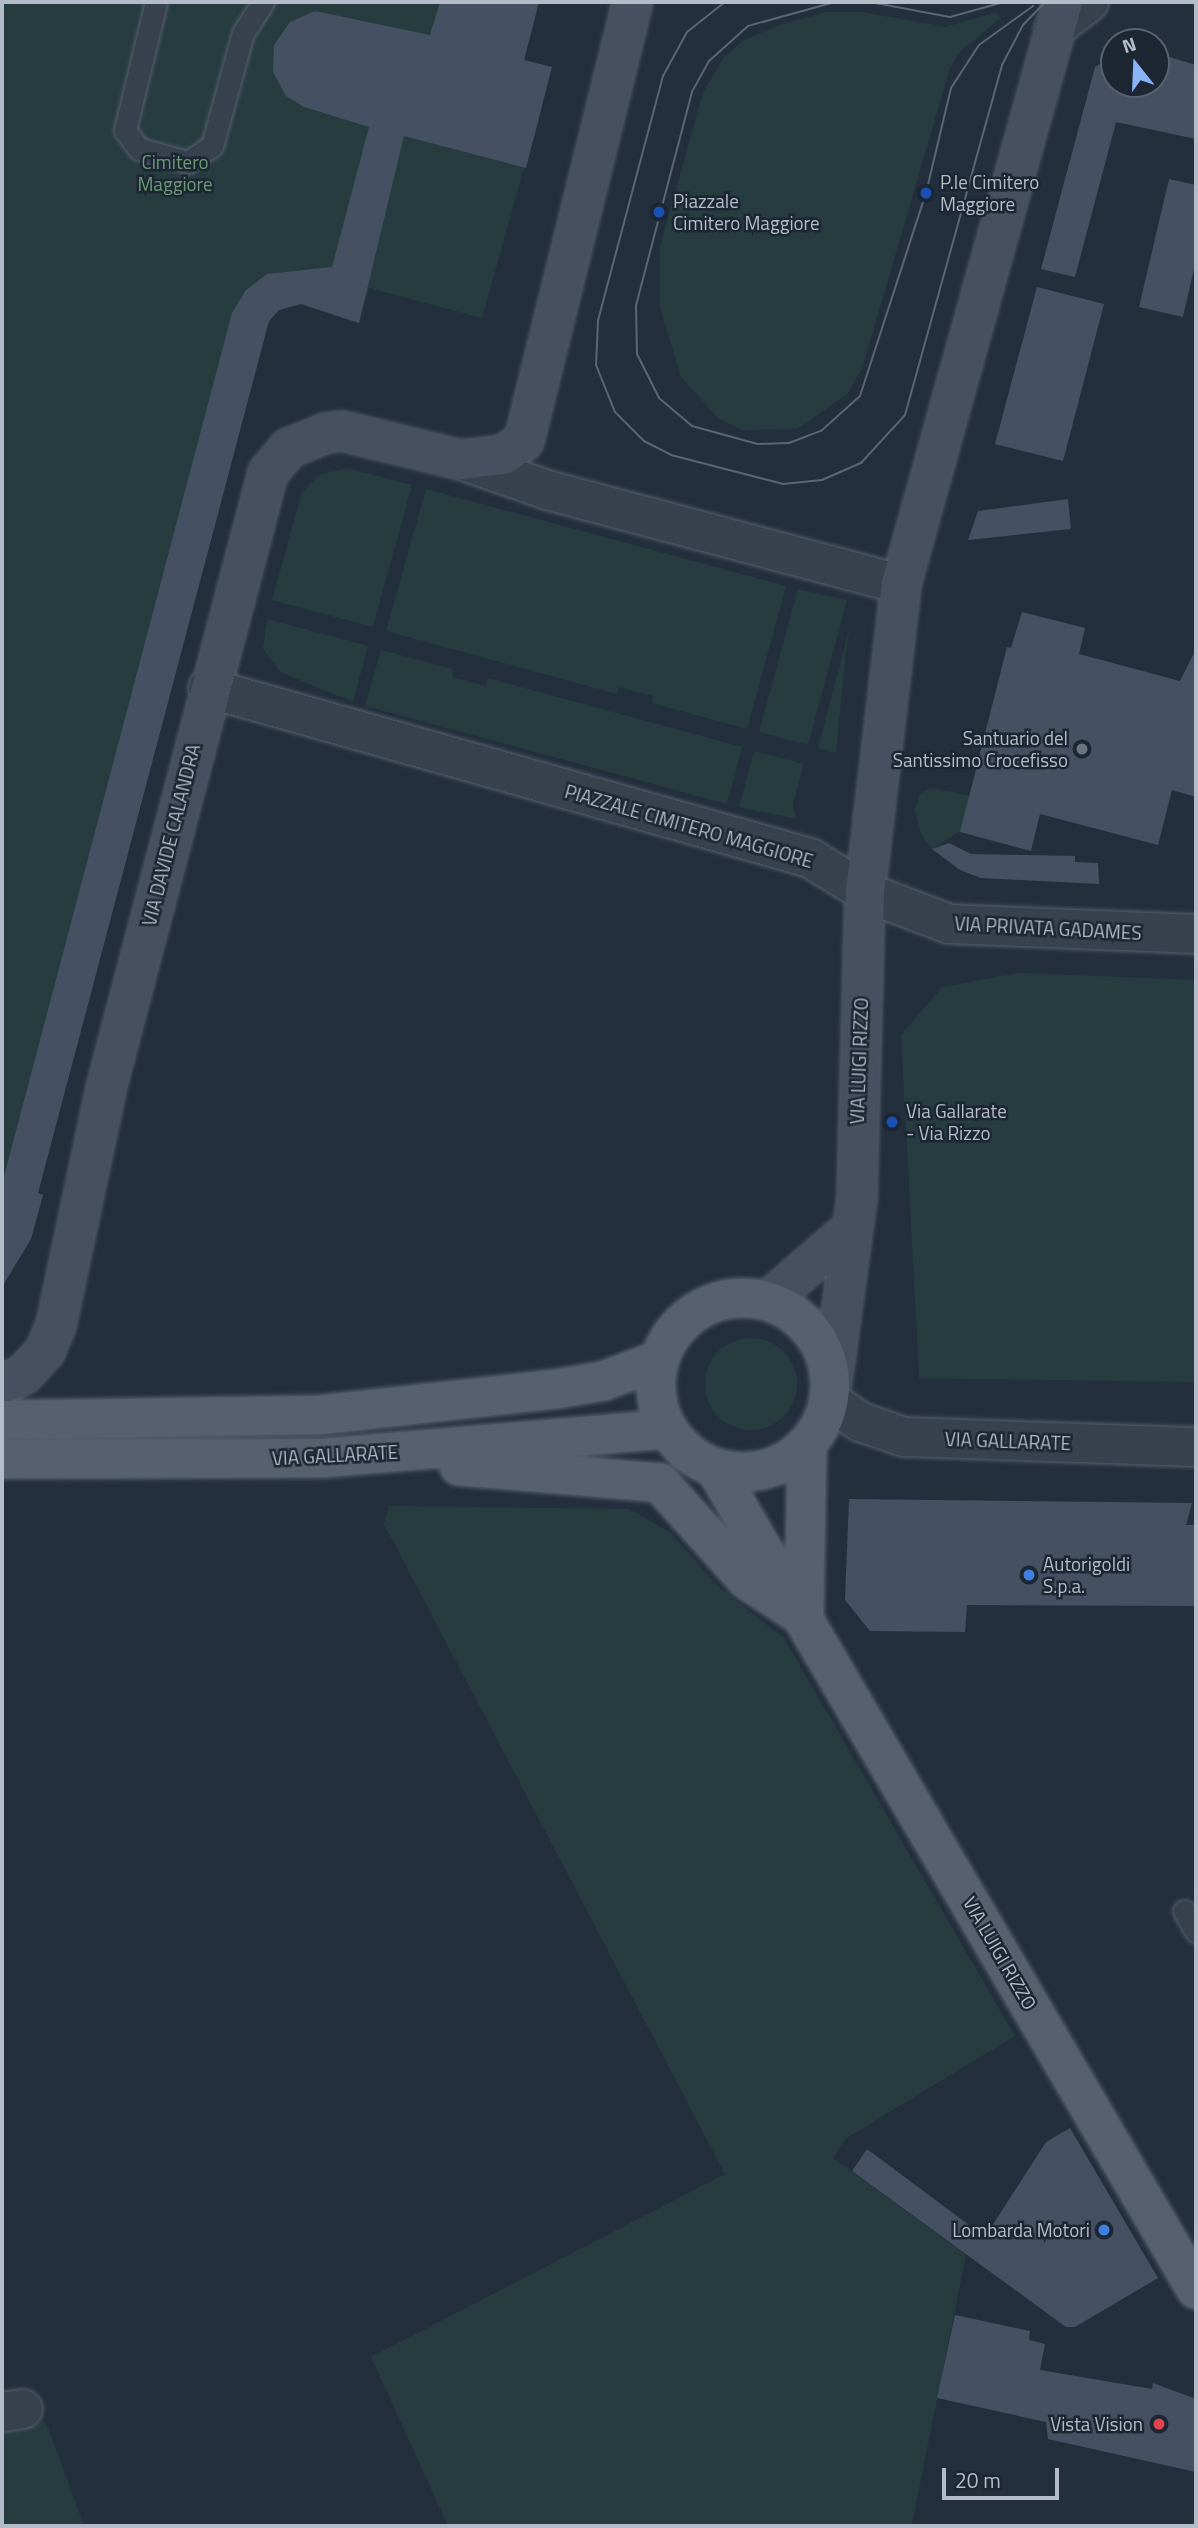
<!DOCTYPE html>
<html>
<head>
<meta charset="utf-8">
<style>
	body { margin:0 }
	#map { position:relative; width:1198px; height:2528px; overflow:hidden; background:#242f3e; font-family:"Titillium Web",sans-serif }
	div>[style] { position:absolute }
	.green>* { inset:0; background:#263c3f }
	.round { border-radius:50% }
	.building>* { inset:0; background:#455162 }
	.roads { filter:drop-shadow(0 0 2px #565f6c) drop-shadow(0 0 2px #565f6c) }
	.service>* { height:21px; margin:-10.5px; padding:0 10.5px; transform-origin:10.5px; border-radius:10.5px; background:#38414e }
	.minor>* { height:38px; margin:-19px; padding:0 19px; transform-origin:19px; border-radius:19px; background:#38414e }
	.tertiary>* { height:38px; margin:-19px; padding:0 19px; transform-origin:19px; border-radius:19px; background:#38414e }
	.secondary>* { height:38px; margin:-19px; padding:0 19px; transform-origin:19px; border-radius:19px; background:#465061 }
	.primary>* { height:38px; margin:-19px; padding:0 19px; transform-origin:19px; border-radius:19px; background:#56606e }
	.primary>.ring { margin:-19px; padding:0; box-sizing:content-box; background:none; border:38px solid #56606e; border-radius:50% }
	.tram>* { height:2px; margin:-1px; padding:0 1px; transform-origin:1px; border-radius:1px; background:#5a6575 }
	.dots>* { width:19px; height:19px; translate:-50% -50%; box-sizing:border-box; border:4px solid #1d2633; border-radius:50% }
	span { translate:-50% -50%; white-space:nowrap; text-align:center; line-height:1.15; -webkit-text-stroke:5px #1d2633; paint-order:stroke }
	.park-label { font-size:19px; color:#6b9a76 }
	.poi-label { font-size:19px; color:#b4bcc9 }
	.left { translate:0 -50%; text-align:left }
	.right { translate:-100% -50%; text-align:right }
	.street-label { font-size:19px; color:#b4bcc9 }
	.frame { position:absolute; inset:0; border:4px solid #b4bcc9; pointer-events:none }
	.north { position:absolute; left:1100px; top:28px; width:70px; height:70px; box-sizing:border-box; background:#1d2633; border:2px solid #59626f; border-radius:50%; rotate:342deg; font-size:19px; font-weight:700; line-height:28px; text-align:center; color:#b4bcc9 }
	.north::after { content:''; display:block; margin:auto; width:24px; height:32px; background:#8ab4f8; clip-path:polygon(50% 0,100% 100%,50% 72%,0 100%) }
	.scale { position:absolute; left:942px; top:2468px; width:117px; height:32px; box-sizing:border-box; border:4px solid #b4bcc9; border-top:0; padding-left:9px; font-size:21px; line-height:24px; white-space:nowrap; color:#b4bcc9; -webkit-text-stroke:5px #1d2633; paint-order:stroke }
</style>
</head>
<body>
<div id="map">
	<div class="green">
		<i style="clip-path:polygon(2px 2px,539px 2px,524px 60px,552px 67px,482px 318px,369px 288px,359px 323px,301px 304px,279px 310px,269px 321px,38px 1193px,43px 1195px,31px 1239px,2px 1287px)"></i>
		<i style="clip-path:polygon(826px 12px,862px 12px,945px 27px,997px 12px,1001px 18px,961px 51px,950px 68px,862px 369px,847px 394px,797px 429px,742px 430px,718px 418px,681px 377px,660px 308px,660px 246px,703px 93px,724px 57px,744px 40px,780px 25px)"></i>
		<i style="clip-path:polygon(347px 468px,412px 485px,373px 627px,272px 600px,302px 492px,319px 475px)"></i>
		<i style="clip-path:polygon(426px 489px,786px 586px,747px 729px,652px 703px,653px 696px,619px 687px,617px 694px,386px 631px)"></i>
		<i style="clip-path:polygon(798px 589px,847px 600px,808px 745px,759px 732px)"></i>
		<i style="clip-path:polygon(267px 619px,368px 646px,353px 702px,280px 672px,263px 649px)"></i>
		<i style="clip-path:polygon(851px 623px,846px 651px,836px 753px,818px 748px)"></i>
		<i style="clip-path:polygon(381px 650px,453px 669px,452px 677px,486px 686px,488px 678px,742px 747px,727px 804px,365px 706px)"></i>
		<i style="clip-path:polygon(754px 751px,804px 764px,793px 804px,796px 819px,739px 807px)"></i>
		<i style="clip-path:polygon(930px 788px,971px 796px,962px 830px,932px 849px,920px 832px,915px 810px,920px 794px)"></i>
		<i style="clip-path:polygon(1018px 973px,1196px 980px,1196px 1382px,919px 1378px,901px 1035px,942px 987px)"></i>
		<i class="round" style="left:705px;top:1338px;width:92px;height:92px"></i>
		<i style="clip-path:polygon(389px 1506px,629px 1509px,671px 1533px,717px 1585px,784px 1638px,1015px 2036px,845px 2139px,833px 2158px,966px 2255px,912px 2524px,922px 2526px,448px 2526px,371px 2357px,725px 2174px,384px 1524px)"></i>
		<i style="clip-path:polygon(46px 2422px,84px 2526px,2px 2526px,2px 2428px)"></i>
	</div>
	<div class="building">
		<i style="clip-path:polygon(440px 2px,539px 2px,524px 60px,552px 67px,526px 168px,404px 136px,359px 323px,301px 304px,279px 310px,269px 321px,38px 1193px,43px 1195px,31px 1239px,2px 1287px,2px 1184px,232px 313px,246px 290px,267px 274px,332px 267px,369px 127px,304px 107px,286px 96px,273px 72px,274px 45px,290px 22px,315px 11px,430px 35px)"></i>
		<i style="clip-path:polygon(1156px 53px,1196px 65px,1196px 139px,1116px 122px,1075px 277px,1041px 269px,1095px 67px,1114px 57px,1114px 84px,1156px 84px)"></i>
		<i style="clip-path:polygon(1169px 179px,1196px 185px,1196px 260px,1183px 317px,1139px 307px)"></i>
		<i style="clip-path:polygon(1037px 287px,1104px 304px,1063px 461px,995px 444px)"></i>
		<i style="clip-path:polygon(1068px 499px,1071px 529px,968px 540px,978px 511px)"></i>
		<i style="clip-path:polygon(1022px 612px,1085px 628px,1079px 654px,1180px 681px,1196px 649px,1196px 797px,1172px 790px,1158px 845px,1040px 814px,1031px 851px,960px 832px,1007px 647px,1011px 648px)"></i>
		<i style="clip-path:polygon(949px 843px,971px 854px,1075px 856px,1075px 862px,1098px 863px,1099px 884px,981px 878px,960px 870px,932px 849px)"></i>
		<i style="clip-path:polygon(849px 1499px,1192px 1503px,1186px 1525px,1196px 1525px,1196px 1606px,967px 1605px,965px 1632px,870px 1631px,845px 1600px)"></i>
		<i style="clip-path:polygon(1070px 2128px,1158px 2278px,1075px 2327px,1066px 2327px,852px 2171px,867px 2149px,985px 2237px,1046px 2142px)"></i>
		<i style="clip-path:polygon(955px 2315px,1030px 2331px,1029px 2340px,1045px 2344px,1040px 2370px,1152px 2389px,1153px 2383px,1196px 2399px,1196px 2472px,1048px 2439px,1046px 2422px,937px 2398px)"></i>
	</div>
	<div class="roads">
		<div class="service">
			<i style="left:156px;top:2px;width:132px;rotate:103.6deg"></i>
			<i style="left:125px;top:130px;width:24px;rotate:54deg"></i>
			<i style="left:139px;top:149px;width:51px;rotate:14.9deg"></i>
			<i style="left:188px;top:162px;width:29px;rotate:-34deg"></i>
			<i style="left:212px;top:146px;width:117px;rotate:-74.7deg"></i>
			<i style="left:243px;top:33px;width:37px;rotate:-57deg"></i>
			<i style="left:1184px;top:1911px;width:24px;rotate:60deg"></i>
		</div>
		<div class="minor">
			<i style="left:1054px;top:29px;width:44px;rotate:-37.6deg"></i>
			<i style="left:461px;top:460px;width:91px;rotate:19.2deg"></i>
			<i style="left:547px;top:490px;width:366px;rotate:14.9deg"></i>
			<i style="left:208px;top:688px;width:626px;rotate:15.77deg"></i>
			<i style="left:810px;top:858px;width:65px;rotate:31.7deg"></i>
			<i style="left:865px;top:892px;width:90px;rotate:20.9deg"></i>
			<i style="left:949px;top:924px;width:247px;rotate:2.3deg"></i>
			<i style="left:2px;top:2412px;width:21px;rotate:-8deg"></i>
		</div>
		<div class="tertiary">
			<i style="left:829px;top:1400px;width:39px;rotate:35deg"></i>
			<i style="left:861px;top:1422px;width:46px;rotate:19.2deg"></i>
			<i style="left:904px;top:1437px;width:292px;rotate:2deg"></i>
		</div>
		<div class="secondary">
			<i style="left:768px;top:1301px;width:110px;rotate:-40.9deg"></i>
			<i style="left:832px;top:1381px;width:185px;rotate:-82.2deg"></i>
			<i style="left:857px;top:1198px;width:306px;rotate:-88.5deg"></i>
			<i style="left:865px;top:892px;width:310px;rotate:-83.3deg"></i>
			<i style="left:901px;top:584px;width:604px;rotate:-74.45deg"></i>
			<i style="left:2px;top:1384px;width:23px;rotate:-23deg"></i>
			<i style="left:23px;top:1375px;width:33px;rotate:-47deg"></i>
			<i style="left:45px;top:1351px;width:28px;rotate:-67deg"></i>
			<i style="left:56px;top:1325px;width:245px;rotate:-78deg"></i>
			<i style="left:107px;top:1085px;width:633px;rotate:-75.26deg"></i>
			<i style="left:268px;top:473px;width:33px;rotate:-50deg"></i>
			<i style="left:289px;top:448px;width:40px;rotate:-22deg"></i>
			<i style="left:326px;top:433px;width:16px;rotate:-7deg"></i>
			<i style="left:342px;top:431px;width:122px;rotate:13.7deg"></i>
			<i style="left:461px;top:460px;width:42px;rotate:-6.8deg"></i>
			<i style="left:503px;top:455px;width:25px;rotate:-34deg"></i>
			<i style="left:524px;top:441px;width:452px;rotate:-76.1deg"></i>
		</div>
		<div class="primary">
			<i class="ring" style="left:656px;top:1298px;width:136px;height:136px"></i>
			<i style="left:2px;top:1420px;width:318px;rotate:-0.9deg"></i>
			<i style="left:320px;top:1415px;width:237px;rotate:-6.3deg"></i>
			<i style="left:556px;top:1389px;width:48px;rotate:-9.7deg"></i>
			<i style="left:603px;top:1381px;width:60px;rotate:-20.6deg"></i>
			<i style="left:2px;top:1459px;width:321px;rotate:-0.2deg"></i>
			<i style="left:323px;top:1458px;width:345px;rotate:-4.8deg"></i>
			<i style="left:459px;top:1466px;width:202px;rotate:4.8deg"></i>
			<i style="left:660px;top:1483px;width:130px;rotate:48.1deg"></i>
			<i style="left:747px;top:1580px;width:59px;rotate:33.1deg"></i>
			<i style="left:715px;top:1468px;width:952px;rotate:59.64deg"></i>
			<i style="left:804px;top:1617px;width:171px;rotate:-89deg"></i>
		</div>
	</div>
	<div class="tram">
		<i style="left:725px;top:2px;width:48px;rotate:141.7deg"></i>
		<i style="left:687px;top:32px;width:50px;rotate:118.6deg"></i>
		<i style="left:663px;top:76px;width:253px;rotate:104.9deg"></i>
		<i style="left:598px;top:321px;width:44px;rotate:92.6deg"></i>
		<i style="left:596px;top:365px;width:51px;rotate:68deg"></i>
		<i style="left:615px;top:412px;width:41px;rotate:45deg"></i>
		<i style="left:644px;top:441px;width:30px;rotate:27deg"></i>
		<i style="left:671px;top:455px;width:116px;rotate:14.5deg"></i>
		<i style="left:783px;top:484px;width:39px;rotate:-6deg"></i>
		<i style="left:822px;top:480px;width:43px;rotate:-23.6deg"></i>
		<i style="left:861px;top:463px;width:65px;rotate:-47.5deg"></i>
		<i style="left:905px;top:415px;width:363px;rotate:-74.5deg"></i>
		<i style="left:1002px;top:65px;width:45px;rotate:-62.3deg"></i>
		<i style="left:1023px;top:25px;width:32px;rotate:-46deg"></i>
		<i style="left:835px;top:2px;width:90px;rotate:164.6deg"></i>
		<i style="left:748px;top:26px;width:52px;rotate:138.1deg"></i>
		<i style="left:709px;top:61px;width:35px;rotate:119deg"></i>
		<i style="left:692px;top:92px;width:221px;rotate:104.7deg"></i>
		<i style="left:636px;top:306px;width:48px;rotate:88.8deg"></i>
		<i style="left:637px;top:354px;width:49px;rotate:63.4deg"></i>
		<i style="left:659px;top:398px;width:43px;rotate:40.3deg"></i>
		<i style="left:692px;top:426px;width:68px;rotate:15.3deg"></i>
		<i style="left:758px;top:444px;width:31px;rotate:-2deg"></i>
		<i style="left:789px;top:443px;width:34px;rotate:-21deg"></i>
		<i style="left:821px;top:431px;width:52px;rotate:-41.9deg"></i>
		<i style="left:860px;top:396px;width:213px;rotate:-72deg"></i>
		<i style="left:926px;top:193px;width:108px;rotate:-76.6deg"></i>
		<i style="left:951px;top:88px;width:51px;rotate:-56.9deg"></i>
		<i style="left:979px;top:45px;width:67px;rotate:-35.8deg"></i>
		<i style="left:870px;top:2px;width:81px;rotate:10.6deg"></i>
		<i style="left:950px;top:17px;width:56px;rotate:-15.5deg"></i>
	</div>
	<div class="dots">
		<i style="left:926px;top:193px;background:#1a4fb4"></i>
		<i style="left:659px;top:212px;background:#1a4fb4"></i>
		<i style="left:1082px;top:749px;background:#6b7280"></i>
		<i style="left:892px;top:1122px;background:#1a4fb4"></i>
		<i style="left:1029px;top:1575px;background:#3f7fe0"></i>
		<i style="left:1104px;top:2230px;background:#3f7fe0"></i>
		<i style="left:1159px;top:2424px;background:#e0444e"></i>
	</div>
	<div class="park-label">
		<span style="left:175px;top:173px">Cimitero<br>Maggiore</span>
	</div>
	<div class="poi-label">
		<span class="left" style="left:940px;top:193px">P.le Cimitero<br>Maggiore</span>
		<span class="left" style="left:673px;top:212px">Piazzale<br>Cimitero Maggiore</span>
		<span class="right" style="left:1068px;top:749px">Santuario del<br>Santissimo Crocefisso</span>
		<span class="left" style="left:906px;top:1122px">Via Gallarate<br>- Via Rizzo</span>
		<span class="left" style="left:1043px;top:1575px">Autorigoldi<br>S.p.a.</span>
		<span class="right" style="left:1090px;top:2230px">Lombarda Motori</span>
		<span class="right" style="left:1143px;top:2424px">Vista Vision</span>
	</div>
	<div class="street-label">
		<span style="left:689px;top:826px;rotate:16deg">PIAZZALE CIMITERO MAGGIORE</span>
		<span style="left:171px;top:835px;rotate:-76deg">VIA DAVIDE CALANDRA</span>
		<span style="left:1048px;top:928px;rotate:3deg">VIA PRIVATA GADAMES</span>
		<span style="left:859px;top:1061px;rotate:-88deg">VIA LUIGI RIZZO</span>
		<span style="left:1008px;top:1441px;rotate:2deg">VIA GALLARATE</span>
		<span style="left:335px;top:1455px;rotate:-3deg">VIA GALLARATE</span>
		<span style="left:1000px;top:1953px;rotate:60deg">VIA LUIGI RIZZO</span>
	</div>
	<div class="frame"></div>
	<div class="north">N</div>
	<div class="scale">20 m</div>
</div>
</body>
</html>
